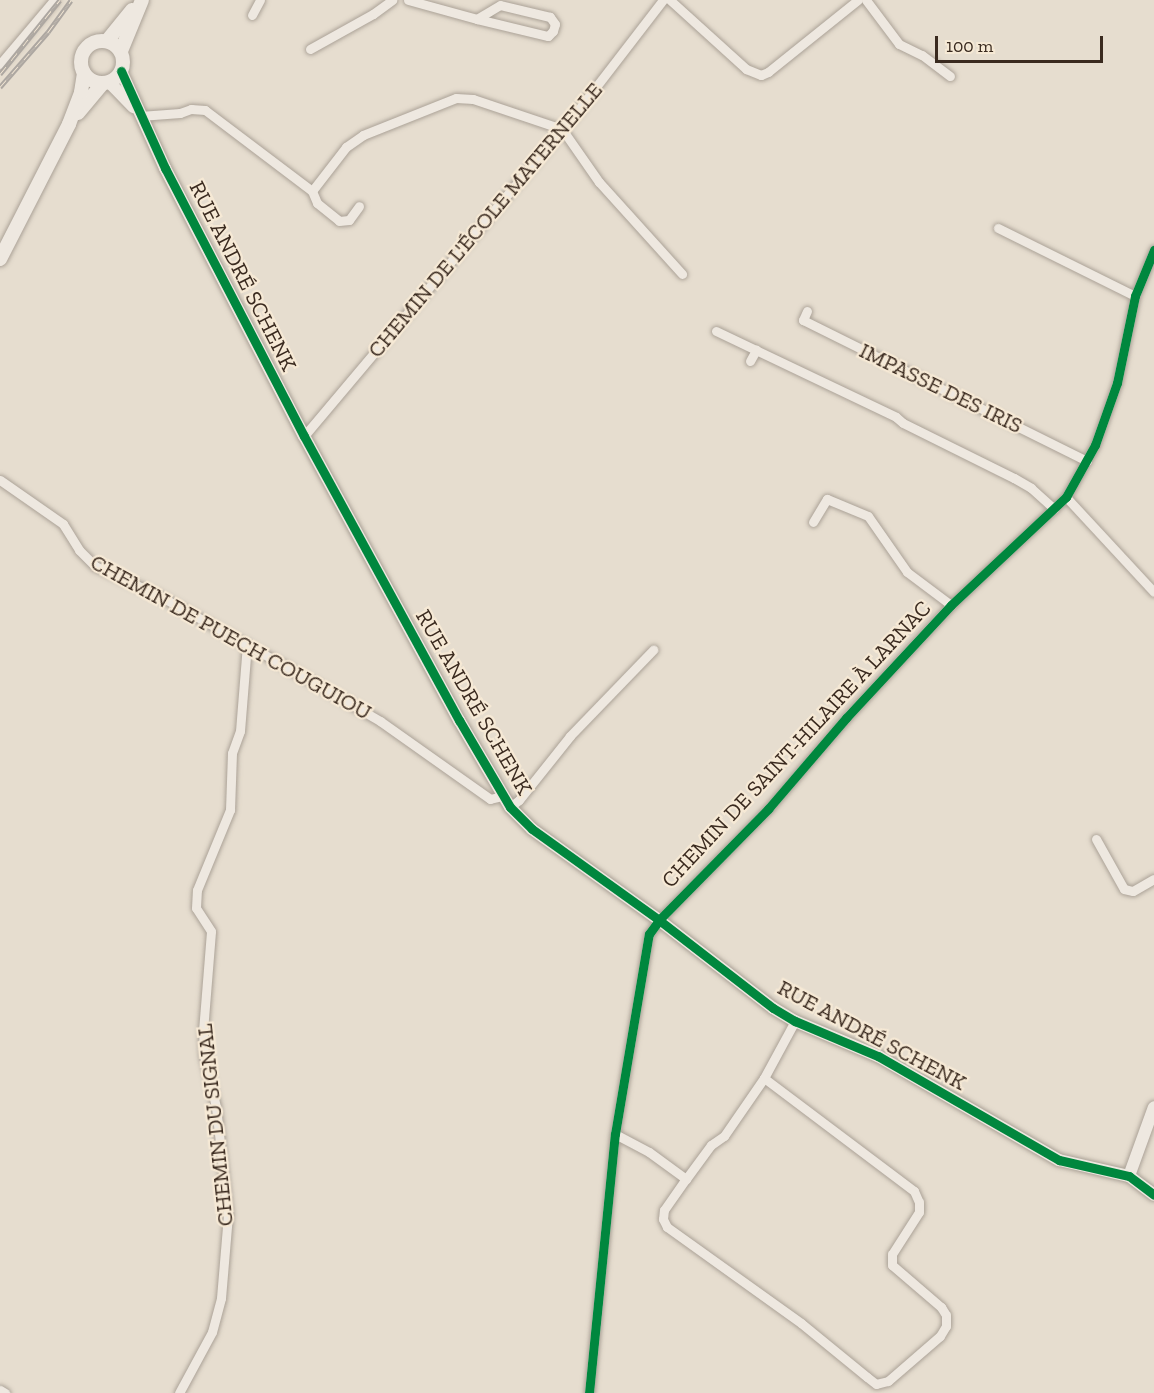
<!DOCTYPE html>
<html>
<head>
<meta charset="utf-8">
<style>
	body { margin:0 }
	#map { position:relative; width:1154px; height:1393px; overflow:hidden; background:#e6ddcf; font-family:"Zilla Slab",serif }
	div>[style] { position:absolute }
	.roads { filter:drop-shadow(0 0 2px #aba297) drop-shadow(0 0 2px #aba297) }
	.minor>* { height:9px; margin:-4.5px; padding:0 4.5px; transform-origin:4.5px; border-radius:4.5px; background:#eee8e0 }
	.tertiary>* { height:12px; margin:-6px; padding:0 6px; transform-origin:6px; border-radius:6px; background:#eee8e0 }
	.secondary>* { height:14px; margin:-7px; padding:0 7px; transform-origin:7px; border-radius:7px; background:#eee8e0 }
	.secondary>.ring { margin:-7px; padding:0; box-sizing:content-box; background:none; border:14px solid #eee8e0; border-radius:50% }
	.rail>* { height:5px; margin-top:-2.5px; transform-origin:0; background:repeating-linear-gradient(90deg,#f6e9d5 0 9px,#ada7a1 0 18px); box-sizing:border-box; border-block:2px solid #ada7a1 }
	.cycleway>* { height:9px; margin:-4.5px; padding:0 4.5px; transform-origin:4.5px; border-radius:4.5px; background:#00873e }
	span { translate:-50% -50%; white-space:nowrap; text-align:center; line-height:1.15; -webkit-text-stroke:4.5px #f6e9d5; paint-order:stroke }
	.street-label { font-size:22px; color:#3a2a1f }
	.scale { position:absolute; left:935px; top:36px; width:168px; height:27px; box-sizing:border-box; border:3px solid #3a2a1f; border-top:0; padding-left:8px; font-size:18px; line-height:21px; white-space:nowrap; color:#3a2a1f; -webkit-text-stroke:4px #f6e9d5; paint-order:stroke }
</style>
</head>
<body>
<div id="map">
	<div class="roads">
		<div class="minor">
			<i style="left:408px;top:0;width:72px;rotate:15.4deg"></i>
			<i style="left:477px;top:19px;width:73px;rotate:13.5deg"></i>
			<i style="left:548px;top:36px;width:7px;rotate:-45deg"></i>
			<i style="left:553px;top:31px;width:7px;rotate:-74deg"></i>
			<i style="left:555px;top:24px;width:9px;rotate:-126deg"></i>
			<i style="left:550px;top:17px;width:51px;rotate:-166.5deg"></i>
			<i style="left:500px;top:5px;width:27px;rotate:149deg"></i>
			<i style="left:670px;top:0;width:103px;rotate:42.2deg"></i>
			<i style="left:746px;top:69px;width:16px;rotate:22deg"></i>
			<i style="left:761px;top:75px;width:8px;rotate:-23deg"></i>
			<i style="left:768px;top:72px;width:115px;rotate:-38.7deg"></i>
			<i style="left:866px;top:0;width:55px;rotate:53.1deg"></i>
			<i style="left:899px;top:44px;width:25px;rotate:26deg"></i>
			<i style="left:922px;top:55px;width:35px;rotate:37deg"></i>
			<i style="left:252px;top:15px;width:17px;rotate:-62deg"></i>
			<i style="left:310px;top:49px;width:72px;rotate:-29.1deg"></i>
			<i style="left:373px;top:14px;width:24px;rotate:-36deg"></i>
			<i style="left:0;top:64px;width:84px;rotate:-49.8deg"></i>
			<i style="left:140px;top:116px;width:40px;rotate:-4.3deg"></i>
			<i style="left:180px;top:113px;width:12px;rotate:-20deg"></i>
			<i style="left:191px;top:109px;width:14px;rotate:4deg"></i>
			<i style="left:205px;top:110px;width:134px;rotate:37.1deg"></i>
			<i style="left:312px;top:191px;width:13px;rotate:67deg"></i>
			<i style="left:317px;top:203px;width:28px;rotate:39deg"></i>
			<i style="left:339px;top:221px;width:10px;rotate:-6deg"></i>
			<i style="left:349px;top:220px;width:17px;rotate:-54deg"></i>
			<i style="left:562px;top:129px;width:65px;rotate:55.1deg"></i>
			<i style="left:599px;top:182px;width:124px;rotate:47.9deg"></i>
			<i style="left:312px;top:191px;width:56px;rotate:-52.3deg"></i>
			<i style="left:346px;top:147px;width:21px;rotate:-35deg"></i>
			<i style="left:363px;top:135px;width:100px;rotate:-21.7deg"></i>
			<i style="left:456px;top:98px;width:17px;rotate:3deg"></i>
			<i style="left:473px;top:99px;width:94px;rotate:18.6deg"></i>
			<i style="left:998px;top:228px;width:153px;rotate:26.4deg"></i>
			<i style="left:807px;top:311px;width:10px;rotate:114deg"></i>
			<i style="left:803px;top:320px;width:317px;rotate:26.4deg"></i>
			<i style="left:716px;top:331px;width:199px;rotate:25.5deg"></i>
			<i style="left:896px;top:417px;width:9px;rotate:41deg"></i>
			<i style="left:903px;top:423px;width:124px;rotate:26.4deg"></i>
			<i style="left:1014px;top:478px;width:20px;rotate:30deg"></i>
			<i style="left:1031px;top:488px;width:31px;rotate:42deg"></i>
			<i style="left:750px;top:361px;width:13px;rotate:-61deg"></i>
			<i style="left:304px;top:436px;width:427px;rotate:-49.9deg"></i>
			<i style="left:579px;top:109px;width:138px;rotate:-52.4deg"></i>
			<i style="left:0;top:480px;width:77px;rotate:34.9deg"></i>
			<i style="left:63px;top:524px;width:31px;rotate:58deg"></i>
			<i style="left:79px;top:550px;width:23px;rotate:45deg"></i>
			<i style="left:95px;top:566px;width:69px;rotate:24.7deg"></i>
			<i style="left:158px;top:595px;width:154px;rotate:29.2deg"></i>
			<i style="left:292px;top:670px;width:102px;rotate:30.1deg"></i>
			<i style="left:380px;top:721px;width:135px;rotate:35.3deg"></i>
			<i style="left:490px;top:799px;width:12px;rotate:-14deg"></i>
			<i style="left:1066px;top:497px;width:129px;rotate:47.2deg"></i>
			<i style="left:813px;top:522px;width:27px;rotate:-59deg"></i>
			<i style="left:827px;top:499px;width:44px;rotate:22.5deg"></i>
			<i style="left:868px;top:516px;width:68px;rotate:55.1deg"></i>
			<i style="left:907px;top:572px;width:55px;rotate:36.9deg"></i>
			<i style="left:510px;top:807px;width:11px;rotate:-38deg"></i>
			<i style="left:519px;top:800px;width:82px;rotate:-51.4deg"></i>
			<i style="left:570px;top:736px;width:120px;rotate:-46deg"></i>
			<i style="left:1096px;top:839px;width:57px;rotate:60.8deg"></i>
			<i style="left:1124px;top:889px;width:9px;rotate:13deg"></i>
			<i style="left:1133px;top:891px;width:24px;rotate:-30deg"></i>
			<i style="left:764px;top:1078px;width:188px;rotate:37deg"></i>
			<i style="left:914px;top:1191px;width:12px;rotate:66deg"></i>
			<i style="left:919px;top:1202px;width:10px;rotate:90deg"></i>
			<i style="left:919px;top:1212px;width:50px;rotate:122.7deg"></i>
			<i style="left:892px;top:1254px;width:11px;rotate:90deg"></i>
			<i style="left:892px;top:1265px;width:65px;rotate:40.6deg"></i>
			<i style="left:941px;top:1307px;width:9px;rotate:58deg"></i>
			<i style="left:946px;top:1315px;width:11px;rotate:90deg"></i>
			<i style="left:946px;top:1326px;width:12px;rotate:121deg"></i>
			<i style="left:940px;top:1336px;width:69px;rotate:139.1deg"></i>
			<i style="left:888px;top:1381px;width:12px;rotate:166deg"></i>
			<i style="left:876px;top:1384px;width:11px;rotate:-142deg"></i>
			<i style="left:867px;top:1377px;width:85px;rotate:-140.7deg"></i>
			<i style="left:801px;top:1323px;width:165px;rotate:-144.4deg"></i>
			<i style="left:667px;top:1227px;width:9px;rotate:-117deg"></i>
			<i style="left:663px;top:1219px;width:9px;rotate:-84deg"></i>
			<i style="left:664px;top:1210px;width:38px;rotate:-55deg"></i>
			<i style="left:686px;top:1179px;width:42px;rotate:-53.7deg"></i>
			<i style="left:711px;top:1145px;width:16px;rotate:-35deg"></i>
			<i style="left:724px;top:1136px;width:70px;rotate:-55.4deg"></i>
			<i style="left:764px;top:1078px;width:65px;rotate:-61.5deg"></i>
			<i style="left:615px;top:1134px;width:38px;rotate:28deg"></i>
			<i style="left:649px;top:1152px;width:46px;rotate:36.1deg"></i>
			<i style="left:0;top:1390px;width:6px;rotate:31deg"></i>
			<i style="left:179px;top:1393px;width:69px;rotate:-61.6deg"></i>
			<i style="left:212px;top:1332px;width:35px;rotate:-75deg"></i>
			<i style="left:221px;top:1298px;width:84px;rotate:-85.2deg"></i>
			<i style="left:228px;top:1214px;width:108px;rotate:-96.4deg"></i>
			<i style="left:216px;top:1107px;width:52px;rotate:-103.2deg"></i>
			<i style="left:204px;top:1056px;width:25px;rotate:-92deg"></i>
			<i style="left:203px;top:1031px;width:100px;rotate:-85.4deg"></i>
			<i style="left:211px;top:931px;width:27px;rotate:-123deg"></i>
			<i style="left:196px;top:908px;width:18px;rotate:-87deg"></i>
			<i style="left:197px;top:890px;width:87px;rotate:-67.6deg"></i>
			<i style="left:230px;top:810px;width:57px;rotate:-88deg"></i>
			<i style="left:232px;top:753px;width:23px;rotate:-70deg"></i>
			<i style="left:240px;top:731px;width:87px;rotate:-85.4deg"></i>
			<i style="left:589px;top:1393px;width:260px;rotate:-84.3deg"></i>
			<i style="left:615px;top:1134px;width:203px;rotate:-80.4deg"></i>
			<i style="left:649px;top:934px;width:17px;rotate:-54deg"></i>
			<i style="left:659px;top:920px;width:156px;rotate:-45.5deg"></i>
			<i style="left:768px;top:809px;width:120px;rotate:-49.4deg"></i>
			<i style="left:846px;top:718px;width:154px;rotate:-47.1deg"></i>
			<i style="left:951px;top:605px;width:158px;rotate:-43.2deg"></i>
			<i style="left:1066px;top:497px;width:60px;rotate:-60.9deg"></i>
			<i style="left:1095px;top:445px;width:66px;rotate:-70.5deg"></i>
			<i style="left:1117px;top:383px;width:89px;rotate:-78.3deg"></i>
			<i style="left:1135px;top:296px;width:50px;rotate:-67.6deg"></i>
		</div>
		<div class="tertiary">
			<i style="left:121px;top:71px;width:107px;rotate:65.6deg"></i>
			<i style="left:165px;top:168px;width:302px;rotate:62.6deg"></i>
			<i style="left:304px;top:436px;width:324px;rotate:61.4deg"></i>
			<i style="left:459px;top:720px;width:101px;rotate:59.6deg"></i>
			<i style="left:510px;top:807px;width:31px;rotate:45deg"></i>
			<i style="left:532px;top:829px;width:156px;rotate:35.6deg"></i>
			<i style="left:659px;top:920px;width:144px;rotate:37.7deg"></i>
			<i style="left:773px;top:1008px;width:26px;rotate:31deg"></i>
			<i style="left:795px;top:1021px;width:90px;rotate:22.9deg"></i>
			<i style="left:878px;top:1056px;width:209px;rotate:29.9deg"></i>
			<i style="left:1059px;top:1160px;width:72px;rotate:12.9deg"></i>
			<i style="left:1129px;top:1176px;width:31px;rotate:37deg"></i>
			<i style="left:109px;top:82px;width:35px;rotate:46deg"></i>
			<i style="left:1129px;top:1176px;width:73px;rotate:-70.1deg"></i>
		</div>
		<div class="secondary">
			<i class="ring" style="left:81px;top:41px;width:28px;height:28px"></i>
			<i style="left:107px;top:41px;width:40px;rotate:-51deg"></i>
			<i style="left:121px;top:51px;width:55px;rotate:-67.6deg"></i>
			<i style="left:78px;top:113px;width:39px;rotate:-50deg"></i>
			<i style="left:0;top:259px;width:152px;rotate:-62.9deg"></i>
			<i style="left:69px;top:124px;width:34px;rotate:-69deg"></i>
			<i style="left:81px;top:92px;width:19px;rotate:-81deg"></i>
		</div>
	</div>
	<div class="rail">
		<i style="left:0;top:74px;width:95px;rotate:-51deg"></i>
		<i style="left:0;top:87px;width:73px;rotate:-48.9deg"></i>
		<i style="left:48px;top:32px;width:39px;rotate:-54deg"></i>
	</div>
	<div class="cycleway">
		<i style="left:121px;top:71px;width:107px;rotate:65.6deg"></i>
		<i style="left:165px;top:168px;width:302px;rotate:62.6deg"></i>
		<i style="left:304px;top:436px;width:324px;rotate:61.4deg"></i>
		<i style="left:459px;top:720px;width:101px;rotate:59.6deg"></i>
		<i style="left:510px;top:807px;width:31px;rotate:45deg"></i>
		<i style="left:532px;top:829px;width:156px;rotate:35.6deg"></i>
		<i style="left:659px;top:920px;width:144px;rotate:37.7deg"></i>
		<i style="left:773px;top:1008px;width:26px;rotate:31deg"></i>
		<i style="left:795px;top:1021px;width:90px;rotate:22.9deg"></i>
		<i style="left:878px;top:1056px;width:209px;rotate:29.9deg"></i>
		<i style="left:1059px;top:1160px;width:72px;rotate:12.9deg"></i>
		<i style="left:1129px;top:1176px;width:31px;rotate:37deg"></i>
		<i style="left:589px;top:1393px;width:260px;rotate:-84.3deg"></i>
		<i style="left:615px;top:1134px;width:203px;rotate:-80.4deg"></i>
		<i style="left:649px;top:934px;width:17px;rotate:-54deg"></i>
		<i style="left:659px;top:920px;width:156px;rotate:-45.5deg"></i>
		<i style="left:768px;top:809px;width:120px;rotate:-49.4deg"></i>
		<i style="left:846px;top:718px;width:154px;rotate:-47.1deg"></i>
		<i style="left:951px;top:605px;width:158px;rotate:-43.2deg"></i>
		<i style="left:1066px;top:497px;width:60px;rotate:-60.9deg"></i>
		<i style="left:1095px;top:445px;width:66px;rotate:-70.5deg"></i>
		<i style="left:1117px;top:383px;width:89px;rotate:-78.3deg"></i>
		<i style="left:1135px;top:296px;width:50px;rotate:-67.6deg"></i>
	</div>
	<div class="street-label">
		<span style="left:485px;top:220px;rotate:-50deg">CHEMIN DE L'ÉCOLE MATERNELLE</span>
		<span style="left:243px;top:276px;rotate:63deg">RUE ANDRÉ SCHENK</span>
		<span style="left:941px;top:388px;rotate:26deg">IMPASSE DES IRIS</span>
		<span style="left:231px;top:637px;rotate:29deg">CHEMIN DE PUECH COUGUIOU</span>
		<span style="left:474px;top:702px;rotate:60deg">RUE ANDRÉ SCHENK</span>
		<span style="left:796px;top:744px;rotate:-47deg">CHEMIN DE SAINT-HILAIRE À LARNAC</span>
		<span style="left:872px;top:1035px;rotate:28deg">RUE ANDRÉ SCHENK</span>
		<span style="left:215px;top:1125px;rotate:-96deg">CHEMIN DU SIGNAL</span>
	</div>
	<div class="scale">100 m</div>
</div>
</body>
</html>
